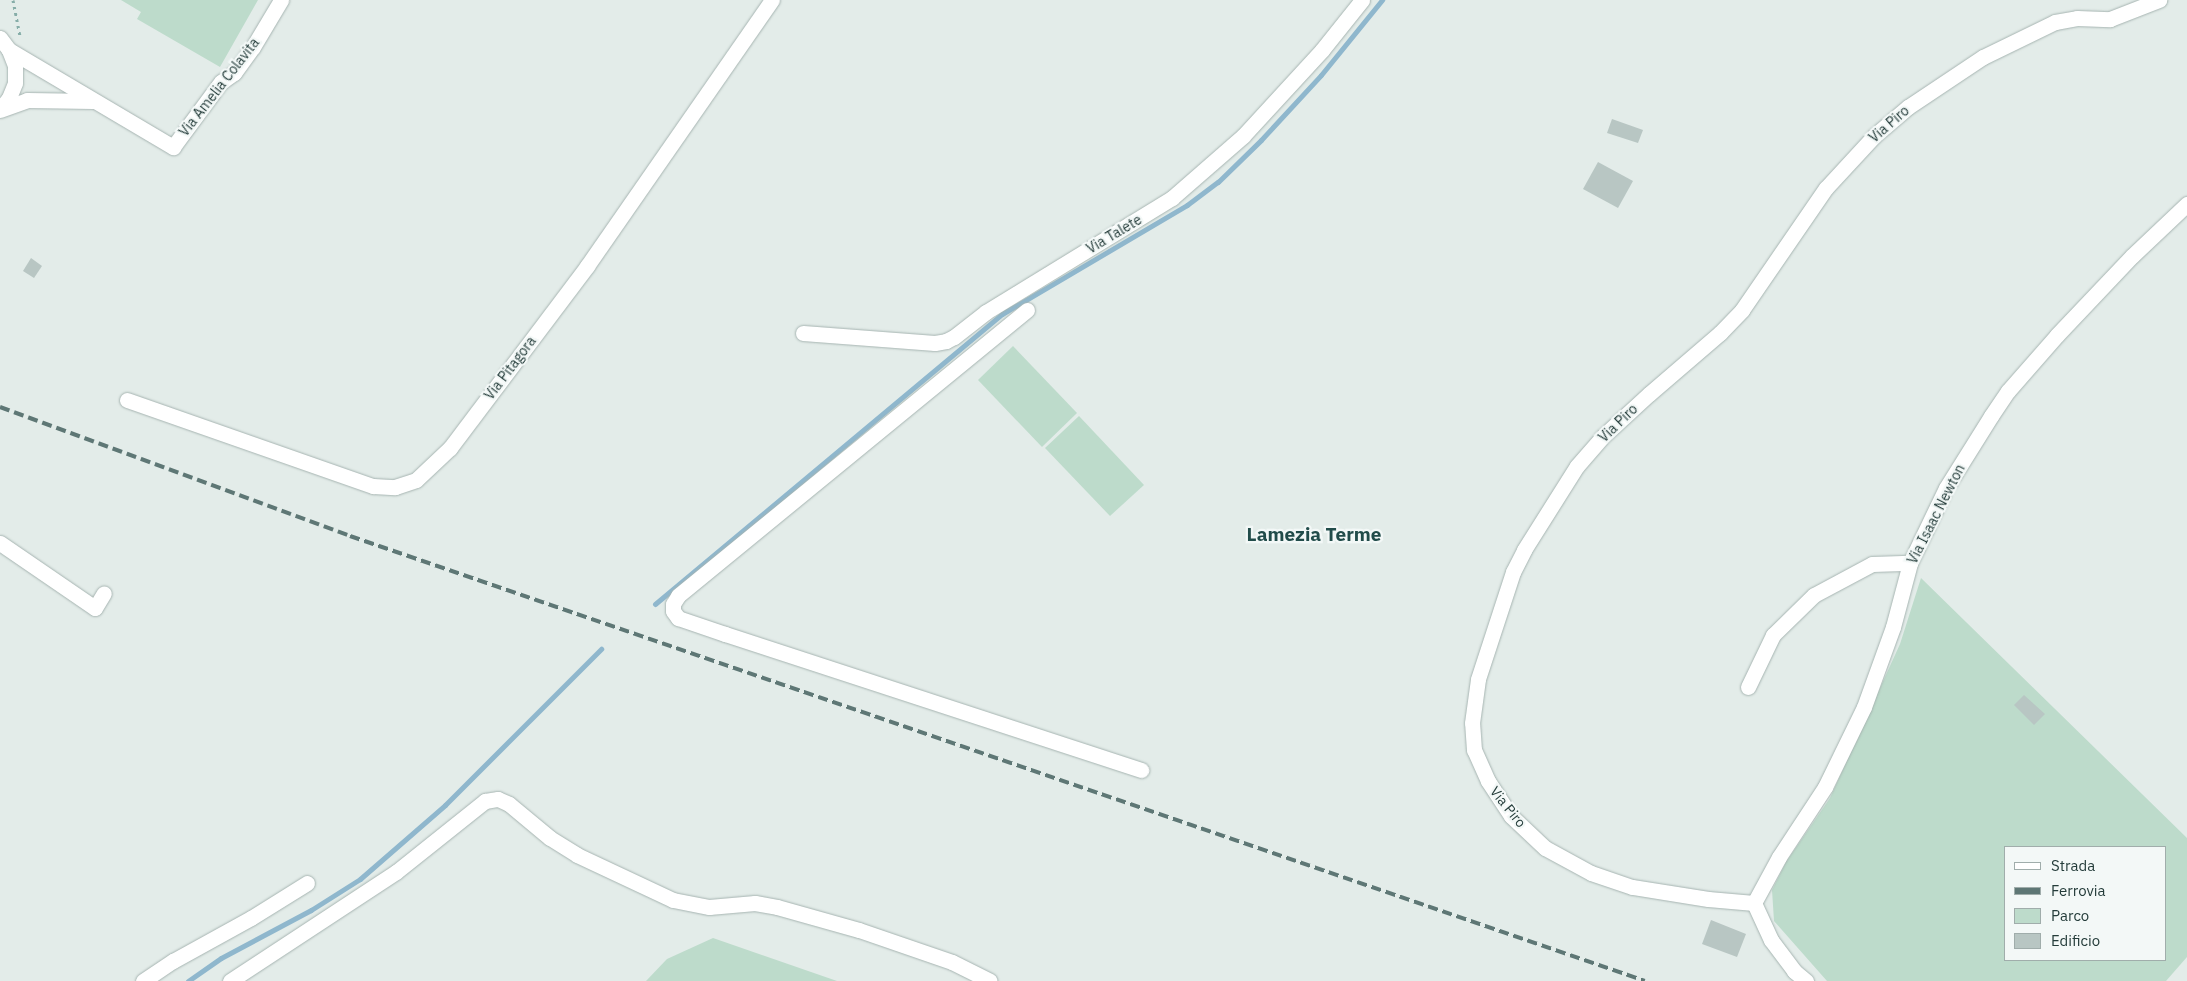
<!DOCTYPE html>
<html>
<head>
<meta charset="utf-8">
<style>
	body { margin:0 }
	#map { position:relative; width:2187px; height:981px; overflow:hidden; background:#e3ece9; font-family:"IBM Plex Sans",sans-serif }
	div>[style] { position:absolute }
	.green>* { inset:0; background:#bddbcb }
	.stream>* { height:5px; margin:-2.5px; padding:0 2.5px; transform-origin:2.5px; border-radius:2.5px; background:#8fb7cd }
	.building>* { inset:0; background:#b8c6c3 }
	.path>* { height:3px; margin-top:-1.5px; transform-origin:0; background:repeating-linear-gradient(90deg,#86ada8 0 2.5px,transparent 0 6.5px) }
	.roads { filter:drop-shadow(0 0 1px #a6b4b1) drop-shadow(0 0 1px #a6b4b1) }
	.minor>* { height:15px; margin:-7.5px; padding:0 7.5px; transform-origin:7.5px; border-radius:7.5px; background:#fff }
	.secondary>* { height:15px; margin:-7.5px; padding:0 7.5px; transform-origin:7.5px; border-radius:7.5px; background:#fff }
	.rail>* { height:4px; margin-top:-2px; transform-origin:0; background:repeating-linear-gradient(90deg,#5e7775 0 10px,transparent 0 15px) }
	span { translate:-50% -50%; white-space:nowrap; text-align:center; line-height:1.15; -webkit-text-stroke:4.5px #f3f8f7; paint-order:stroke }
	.street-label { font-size:14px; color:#243c3a }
	.district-label { font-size:19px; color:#214c4a; font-weight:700 }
	.legend { position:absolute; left:2004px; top:846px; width:162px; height:115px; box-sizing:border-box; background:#f3f8f7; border:1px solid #a0adab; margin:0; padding:6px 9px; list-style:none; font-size:15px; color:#243c3a }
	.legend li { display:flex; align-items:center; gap:10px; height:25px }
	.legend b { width:25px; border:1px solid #a0adab }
</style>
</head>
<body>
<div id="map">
	<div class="green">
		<i style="clip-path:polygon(121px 0,258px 0,220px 67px,137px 19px,141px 12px)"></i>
		<i style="clip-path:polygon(1013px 346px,1077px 413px,1042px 447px,978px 380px)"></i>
		<i style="clip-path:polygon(1079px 416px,1144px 485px,1110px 516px,1045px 448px)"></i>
		<i style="clip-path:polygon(evenodd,1921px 578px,2187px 838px,2187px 957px,2166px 981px,1827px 981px,1774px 921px,1772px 890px,1786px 862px,1830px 798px,1900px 644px,1921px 578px,2006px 847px,2166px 847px,2166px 960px,2006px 960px,2006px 847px)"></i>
		<i style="clip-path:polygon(713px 938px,837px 981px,646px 981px,667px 959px)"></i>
	</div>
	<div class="stream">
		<i style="left:655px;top:604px;width:452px;rotate:-39.9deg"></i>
		<i style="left:1002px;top:314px;width:215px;rotate:-30.5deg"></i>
		<i style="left:1187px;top:205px;width:39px;rotate:-37deg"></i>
		<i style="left:1218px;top:182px;width:60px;rotate:-44.3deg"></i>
		<i style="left:1261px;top:140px;width:88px;rotate:-47.3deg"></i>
		<i style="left:1321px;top:75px;width:97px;rotate:-50.9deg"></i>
		<i style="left:188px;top:981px;width:40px;rotate:-34.9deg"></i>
		<i style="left:221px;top:958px;width:102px;rotate:-28.1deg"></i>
		<i style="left:311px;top:910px;width:58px;rotate:-32.3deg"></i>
		<i style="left:360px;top:879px;width:113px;rotate:-41deg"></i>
		<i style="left:445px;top:805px;width:221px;rotate:-45deg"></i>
	</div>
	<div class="building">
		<i style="clip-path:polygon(1612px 119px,1643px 130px,1638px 143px,1607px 133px)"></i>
		<i style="clip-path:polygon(1598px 162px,1633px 181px,1618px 208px,1583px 189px)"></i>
		<i style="clip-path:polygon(31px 258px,42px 266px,34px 278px,23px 271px)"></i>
		<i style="clip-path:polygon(2024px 695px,2045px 714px,2034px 725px,2014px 705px)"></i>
		<i style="clip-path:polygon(1711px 920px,1746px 934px,1737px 957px,1702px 944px)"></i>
	</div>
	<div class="path">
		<i style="left:13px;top:0;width:38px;rotate:79deg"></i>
	</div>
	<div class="roads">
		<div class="minor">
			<i style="left:9px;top:50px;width:191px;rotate:30.6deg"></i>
			<i style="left:173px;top:147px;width:81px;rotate:-53.6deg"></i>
			<i style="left:221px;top:82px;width:16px;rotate:-35deg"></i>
			<i style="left:234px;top:73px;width:32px;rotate:-54deg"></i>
			<i style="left:253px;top:47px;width:55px;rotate:-59.2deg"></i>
			<i style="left:0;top:110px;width:29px;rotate:-20deg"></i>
			<i style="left:27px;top:100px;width:66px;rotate:0.9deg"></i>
			<i style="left:1027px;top:310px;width:451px;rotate:140.7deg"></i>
			<i style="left:678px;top:596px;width:9px;rotate:122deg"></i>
			<i style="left:673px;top:604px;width:7px;rotate:90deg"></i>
			<i style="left:673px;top:611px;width:9px;rotate:54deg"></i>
			<i style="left:678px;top:618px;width:50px;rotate:18.8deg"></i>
			<i style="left:725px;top:634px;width:438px;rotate:18.1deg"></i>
			<i style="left:803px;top:333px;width:132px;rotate:4.3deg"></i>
			<i style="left:935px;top:343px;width:11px;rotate:-10deg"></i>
			<i style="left:946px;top:341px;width:9px;rotate:-27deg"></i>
			<i style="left:954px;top:337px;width:41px;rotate:-38deg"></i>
			<i style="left:986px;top:312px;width:218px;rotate:-31.5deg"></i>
			<i style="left:1172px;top:198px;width:94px;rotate:-41.1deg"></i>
			<i style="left:1243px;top:136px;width:117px;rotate:-47.4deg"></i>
			<i style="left:1322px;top:50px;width:64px;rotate:-51.3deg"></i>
			<i style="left:127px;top:400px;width:261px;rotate:19.3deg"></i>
			<i style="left:373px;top:486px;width:22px;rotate:3deg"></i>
			<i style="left:395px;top:487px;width:22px;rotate:-18deg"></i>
			<i style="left:416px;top:480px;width:47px;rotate:-43.3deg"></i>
			<i style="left:450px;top:448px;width:228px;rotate:-53deg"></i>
			<i style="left:587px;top:266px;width:324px;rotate:-55.2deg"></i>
			<i style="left:0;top:543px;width:115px;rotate:34.4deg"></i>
			<i style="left:95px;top:608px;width:17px;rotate:-59deg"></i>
			<i style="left:1748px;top:687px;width:58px;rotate:-64.3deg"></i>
			<i style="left:1773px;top:635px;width:57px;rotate:-44.3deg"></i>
			<i style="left:1814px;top:595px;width:66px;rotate:-28.1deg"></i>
			<i style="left:1872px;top:564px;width:38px;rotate:-2deg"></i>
			<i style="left:1754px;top:903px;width:46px;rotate:-175deg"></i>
			<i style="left:1708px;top:899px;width:77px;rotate:-171deg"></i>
			<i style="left:1632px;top:887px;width:43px;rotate:-161.1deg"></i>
			<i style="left:1591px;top:873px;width:52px;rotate:-151.5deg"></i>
			<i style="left:1545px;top:848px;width:47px;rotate:-136.7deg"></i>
			<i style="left:1511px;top:816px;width:42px;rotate:-123.3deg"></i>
			<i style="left:1488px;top:781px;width:34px;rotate:-114deg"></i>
			<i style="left:1474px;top:750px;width:27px;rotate:-94deg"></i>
			<i style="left:1472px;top:723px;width:44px;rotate:-82.2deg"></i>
			<i style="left:1478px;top:679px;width:113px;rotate:-71.9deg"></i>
			<i style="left:1513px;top:572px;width:25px;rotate:-63deg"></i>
			<i style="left:1524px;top:550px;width:99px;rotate:-57.8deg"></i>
			<i style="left:1577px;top:466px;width:37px;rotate:-49deg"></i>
			<i style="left:1601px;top:438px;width:65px;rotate:-42.5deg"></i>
			<i style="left:1649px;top:394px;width:94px;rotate:-40.7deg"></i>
			<i style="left:1720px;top:333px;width:32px;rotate:-46deg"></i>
			<i style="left:1742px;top:310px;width:148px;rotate:-55.5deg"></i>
			<i style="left:1826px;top:188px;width:71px;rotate:-47.3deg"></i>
			<i style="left:1874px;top:136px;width:45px;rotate:-40.5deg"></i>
			<i style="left:1908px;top:107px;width:90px;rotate:-33.7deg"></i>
			<i style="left:1983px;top:57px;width:80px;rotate:-25.9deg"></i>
			<i style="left:2055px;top:22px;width:22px;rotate:-10deg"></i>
			<i style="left:2077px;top:18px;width:33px;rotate:2deg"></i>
			<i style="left:2110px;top:19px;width:53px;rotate:-21.2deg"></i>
			<i style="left:1754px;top:903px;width:52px;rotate:-61.5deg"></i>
			<i style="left:1779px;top:857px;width:84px;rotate:-56.7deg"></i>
			<i style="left:1825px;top:787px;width:89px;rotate:-64deg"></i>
			<i style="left:1864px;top:707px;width:85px;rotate:-70.1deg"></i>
			<i style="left:1893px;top:627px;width:66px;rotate:-75.1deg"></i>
			<i style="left:1910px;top:563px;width:83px;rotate:-64.4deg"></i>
			<i style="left:1946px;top:488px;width:85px;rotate:-58deg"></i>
			<i style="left:1991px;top:416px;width:30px;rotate:-56deg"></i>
			<i style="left:2008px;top:391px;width:74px;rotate:-48.8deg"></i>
			<i style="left:2057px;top:335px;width:109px;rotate:-46.5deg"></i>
			<i style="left:2132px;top:256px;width:76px;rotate:-43.4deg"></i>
			<i style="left:1754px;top:903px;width:41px;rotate:65.3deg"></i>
			<i style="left:1771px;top:940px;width:39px;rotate:53deg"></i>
			<i style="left:1794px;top:971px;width:16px;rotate:40deg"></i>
			<i style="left:143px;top:981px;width:36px;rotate:-34deg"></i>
			<i style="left:173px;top:961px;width:89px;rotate:-28.9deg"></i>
			<i style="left:251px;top:918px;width:66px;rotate:-32deg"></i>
			<i style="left:230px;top:981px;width:199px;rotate:-33.3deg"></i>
			<i style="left:396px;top:872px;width:114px;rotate:-38.6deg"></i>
			<i style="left:485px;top:801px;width:13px;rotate:-9deg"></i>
			<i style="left:498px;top:799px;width:12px;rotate:24deg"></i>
			<i style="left:509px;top:804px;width:53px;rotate:39.7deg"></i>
			<i style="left:550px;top:838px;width:32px;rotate:32deg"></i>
			<i style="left:577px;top:855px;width:106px;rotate:25.1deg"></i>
			<i style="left:673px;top:900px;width:37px;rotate:11deg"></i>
			<i style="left:709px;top:907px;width:46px;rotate:-5deg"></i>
			<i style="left:755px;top:903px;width:22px;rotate:10deg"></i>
			<i style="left:777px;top:907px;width:85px;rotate:15.7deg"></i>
			<i style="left:859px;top:930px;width:98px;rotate:19deg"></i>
			<i style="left:952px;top:962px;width:42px;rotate:26.6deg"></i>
		</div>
		<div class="secondary">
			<i style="left:0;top:38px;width:15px;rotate:53deg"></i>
			<i style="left:9px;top:50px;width:17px;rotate:69deg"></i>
			<i style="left:15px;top:66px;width:17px;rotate:90deg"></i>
			<i style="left:15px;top:83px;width:16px;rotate:112deg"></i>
			<i style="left:9px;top:98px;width:14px;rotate:129deg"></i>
		</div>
	</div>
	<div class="rail">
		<i style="left:0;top:407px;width:373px;rotate:20.2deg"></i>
		<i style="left:350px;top:536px;width:1369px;rotate:18.96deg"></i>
	</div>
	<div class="street-label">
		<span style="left:219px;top:87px;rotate:-52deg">Via Amelia Colavita</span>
		<span style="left:1889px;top:124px;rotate:-41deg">Via Piro</span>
		<span style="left:1114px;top:234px;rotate:-31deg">Via Talete</span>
		<span style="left:510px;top:368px;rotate:-53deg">Via Pitagora</span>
		<span style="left:1618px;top:423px;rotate:-44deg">Via Piro</span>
		<span style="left:1936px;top:514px;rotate:-63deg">Via Isaac Newton</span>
		<span style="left:1508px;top:807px;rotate:51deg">Via Piro</span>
	</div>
	<div class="district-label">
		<span style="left:1314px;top:535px">Lamezia Terme</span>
	</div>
	<ul class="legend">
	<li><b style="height:6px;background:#fff"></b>Strada</li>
	<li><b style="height:6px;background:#5e7775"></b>Ferrovia</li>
	<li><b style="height:14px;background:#bddbcb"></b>Parco</li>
	<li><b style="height:14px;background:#b8c6c3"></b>Edificio</li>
	</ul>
</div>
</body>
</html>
